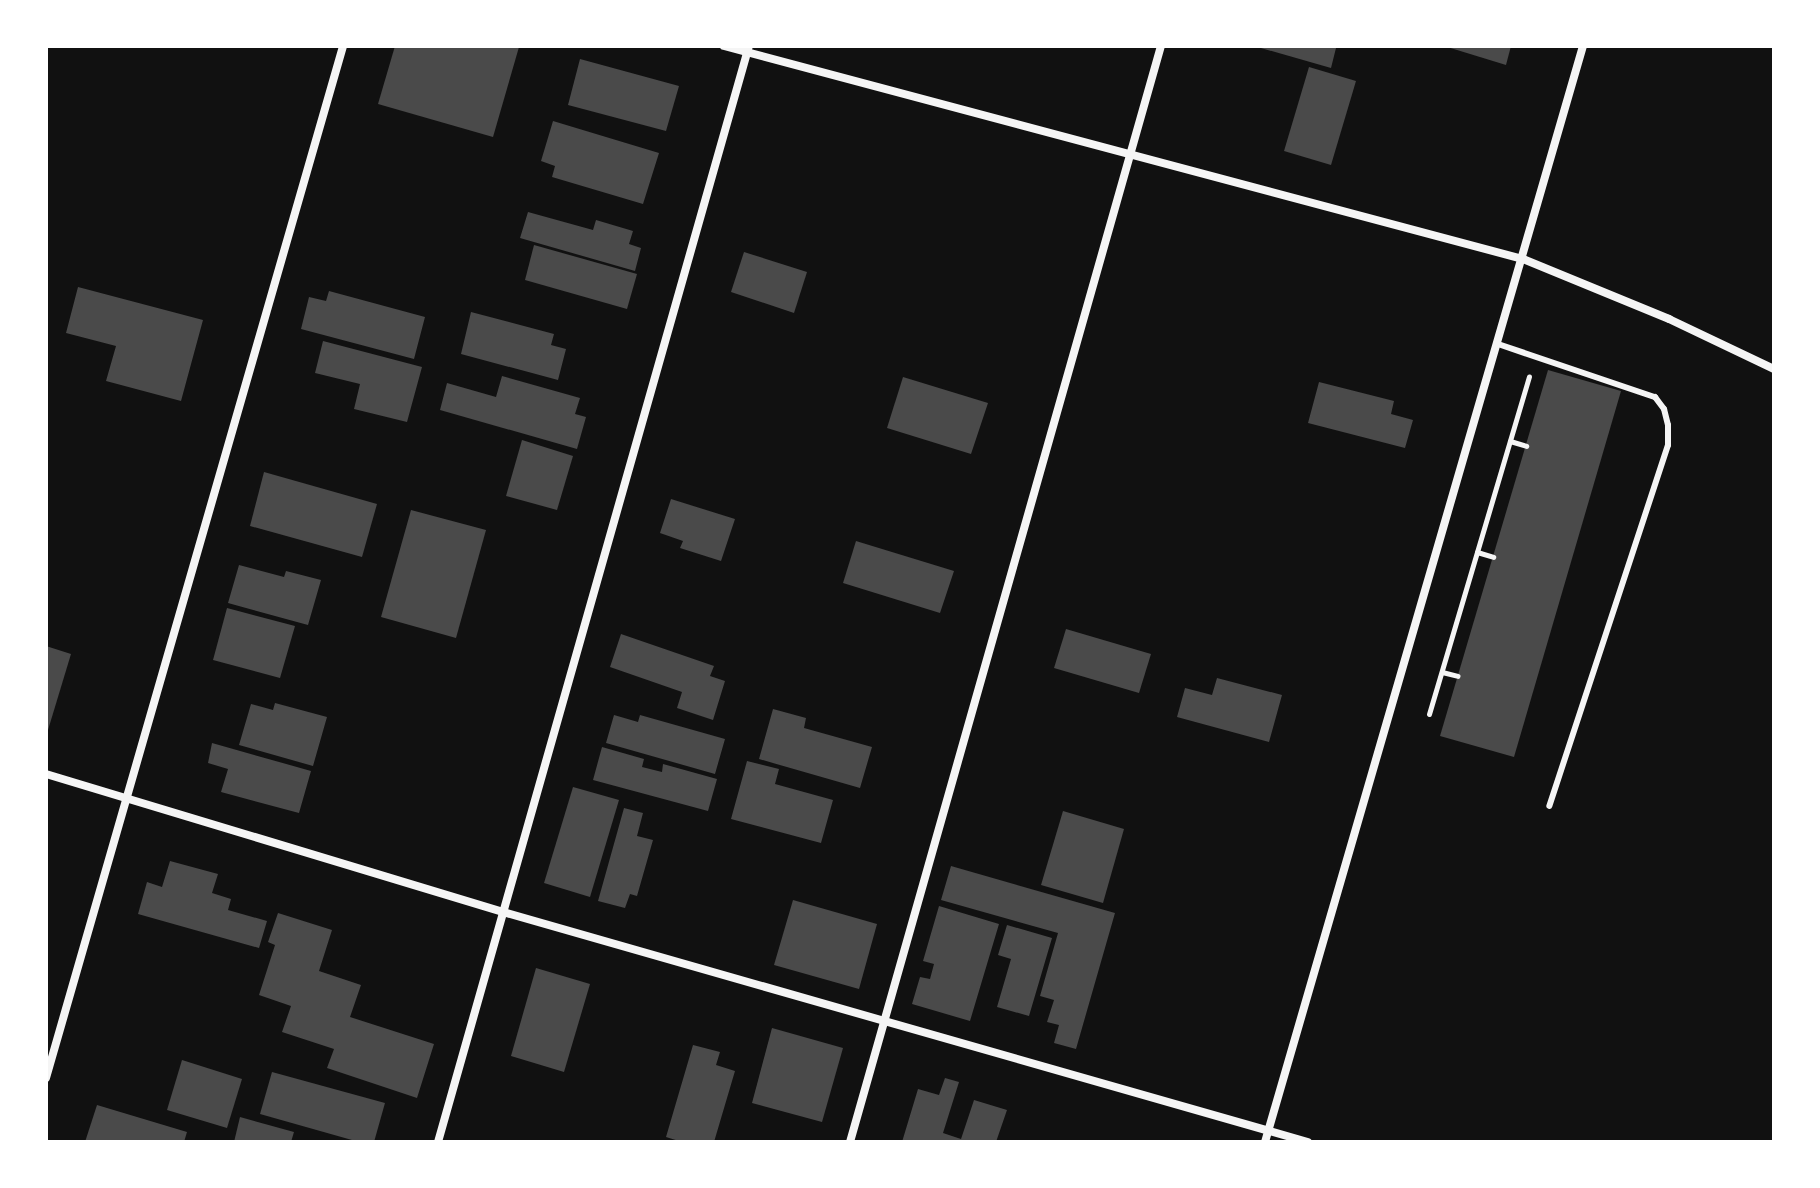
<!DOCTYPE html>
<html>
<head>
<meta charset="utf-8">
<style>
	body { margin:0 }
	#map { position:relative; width:1820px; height:1188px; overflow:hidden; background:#111; font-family:"Archivo Narrow",sans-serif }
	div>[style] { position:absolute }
	.building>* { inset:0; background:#4a4a4a }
	.path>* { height:5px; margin:-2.5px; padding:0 2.5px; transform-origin:2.5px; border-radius:2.5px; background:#f5f5f5 }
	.service>* { height:6px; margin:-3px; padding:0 3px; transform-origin:3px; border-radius:3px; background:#f5f5f5 }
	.minor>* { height:8px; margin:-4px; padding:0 4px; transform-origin:4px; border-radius:4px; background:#f5f5f5 }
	span { translate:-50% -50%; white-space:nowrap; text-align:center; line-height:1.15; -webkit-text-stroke:7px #fff; paint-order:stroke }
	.frame { position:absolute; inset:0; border:48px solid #fff; pointer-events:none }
</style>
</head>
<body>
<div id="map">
	<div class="building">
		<i style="clip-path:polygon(395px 46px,519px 47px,493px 137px,378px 104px)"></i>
		<i style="clip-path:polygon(1254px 46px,1329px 46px,1336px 48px,1331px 68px)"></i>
		<i style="clip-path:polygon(1444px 46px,1511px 46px,1506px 65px)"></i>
		<i style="clip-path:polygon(580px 59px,679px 86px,666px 131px,568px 105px)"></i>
		<i style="clip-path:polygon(1309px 67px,1356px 81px,1331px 165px,1284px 151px)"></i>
		<i style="clip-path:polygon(553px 121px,659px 153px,643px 204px,552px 177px,555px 166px,541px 161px)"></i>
		<i style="clip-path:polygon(528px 212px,593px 230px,596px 220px,633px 231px,629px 244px,641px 248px,635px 271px,520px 238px)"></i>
		<i style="clip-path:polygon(534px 245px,637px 274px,627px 309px,525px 280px)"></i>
		<i style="clip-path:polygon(744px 252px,807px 272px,794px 313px,731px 292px)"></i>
		<i style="clip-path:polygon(78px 287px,203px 320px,181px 401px,106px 381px,116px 346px,66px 333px)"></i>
		<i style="clip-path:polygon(329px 291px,425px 317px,414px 359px,301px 329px,309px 297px,326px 301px)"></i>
		<i style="clip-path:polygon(471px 312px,554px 334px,551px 345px,566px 349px,558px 380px,461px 354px)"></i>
		<i style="clip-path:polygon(323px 341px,422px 367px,407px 422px,354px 409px,360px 384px,315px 373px)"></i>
		<i style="clip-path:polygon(1548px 370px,1621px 391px,1514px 757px,1440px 736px)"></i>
		<i style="clip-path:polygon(502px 376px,580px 398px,575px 414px,586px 417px,577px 449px,440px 410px,447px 383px,496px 397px)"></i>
		<i style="clip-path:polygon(903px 377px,988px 403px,971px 454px,887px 428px)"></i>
		<i style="clip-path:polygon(1319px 382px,1394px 401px,1391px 414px,1413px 420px,1405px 448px,1308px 423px)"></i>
		<i style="clip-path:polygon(522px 440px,573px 456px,557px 510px,506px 496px)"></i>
		<i style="clip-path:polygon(264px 472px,377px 504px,362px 557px,250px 526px)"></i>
		<i style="clip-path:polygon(671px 499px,735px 519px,721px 561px,680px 548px,683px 541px,660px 533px)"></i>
		<i style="clip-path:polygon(411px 510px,486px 530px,456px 638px,381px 617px)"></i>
		<i style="clip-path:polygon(856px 541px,954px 571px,940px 613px,843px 583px)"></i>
		<i style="clip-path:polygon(239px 565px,284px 577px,286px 571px,321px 580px,308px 625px,228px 603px)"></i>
		<i style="clip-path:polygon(227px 608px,295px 626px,280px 678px,213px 660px)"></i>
		<i style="clip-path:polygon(1066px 629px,1151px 654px,1139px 693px,1054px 668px)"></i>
		<i style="clip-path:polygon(621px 634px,714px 666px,710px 676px,725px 681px,713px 720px,677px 708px,682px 692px,610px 667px)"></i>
		<i style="clip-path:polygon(46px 646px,71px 654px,48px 730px,46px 729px)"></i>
		<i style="clip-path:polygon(1217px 678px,1282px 695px,1269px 742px,1177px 717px,1185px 688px,1212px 695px)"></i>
		<i style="clip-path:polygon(275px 703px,327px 717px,313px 766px,239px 745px,251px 704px,273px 710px)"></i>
		<i style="clip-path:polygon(773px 709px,806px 718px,804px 728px,872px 747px,860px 788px,759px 759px)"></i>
		<i style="clip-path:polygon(614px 715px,638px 722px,640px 715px,725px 739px,715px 774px,606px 743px)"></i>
		<i style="clip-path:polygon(212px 743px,311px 771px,299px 813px,221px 792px,228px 769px,208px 763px)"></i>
		<i style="clip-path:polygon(602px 747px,644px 759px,642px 767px,662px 772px,663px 764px,717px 779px,708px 811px,593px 780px)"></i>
		<i style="clip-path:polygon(747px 761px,779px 769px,775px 784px,833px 800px,821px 843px,731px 819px)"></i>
		<i style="clip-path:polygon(573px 787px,619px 800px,590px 897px,544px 883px)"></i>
		<i style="clip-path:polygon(624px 808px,643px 813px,637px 836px,653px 840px,637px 896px,630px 894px,625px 908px,598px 901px)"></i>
		<i style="clip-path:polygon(1063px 811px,1124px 829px,1103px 903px,1041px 885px)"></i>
		<i style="clip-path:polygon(170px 861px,218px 874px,212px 893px,231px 899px,228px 910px,267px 921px,259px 948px,138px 914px,147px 882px,162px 887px)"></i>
		<i style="clip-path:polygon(951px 866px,1115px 913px,1076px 1049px,1054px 1043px,1059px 1025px,1047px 1022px,1054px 1000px,1040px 996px,1058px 933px,941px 900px)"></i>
		<i style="clip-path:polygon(793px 900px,877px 924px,859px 989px,774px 965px)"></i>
		<i style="clip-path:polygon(939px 906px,999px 924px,970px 1021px,912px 1004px,920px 977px,930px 979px,934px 964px,923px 961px)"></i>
		<i style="clip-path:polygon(278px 913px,332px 930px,319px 971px,361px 985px,350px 1017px,434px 1044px,417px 1098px,327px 1068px,334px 1049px,282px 1032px,291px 1006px,259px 995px,275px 945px,268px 942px)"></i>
		<i style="clip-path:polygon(1007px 925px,1052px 938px,1029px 1016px,997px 1007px,1011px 959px,998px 955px)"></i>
		<i style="clip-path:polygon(536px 968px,590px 984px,564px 1072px,511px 1056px)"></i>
		<i style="clip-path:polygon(772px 1028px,843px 1048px,822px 1122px,752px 1103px)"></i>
		<i style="clip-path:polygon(693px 1045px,720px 1052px,716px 1065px,735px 1071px,714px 1142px,682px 1142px,666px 1137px)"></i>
		<i style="clip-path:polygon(182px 1060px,242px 1079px,227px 1128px,167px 1110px)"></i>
		<i style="clip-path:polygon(272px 1072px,385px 1103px,374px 1142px,359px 1142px,260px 1114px)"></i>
		<i style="clip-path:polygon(945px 1078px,959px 1082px,943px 1133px,961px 1139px,974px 1100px,1007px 1110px,996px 1142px,902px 1142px,918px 1089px,939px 1095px)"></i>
		<i style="clip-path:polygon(97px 1105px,187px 1132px,184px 1142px,85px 1142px)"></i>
		<i style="clip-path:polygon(240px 1117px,294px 1132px,291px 1142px,234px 1142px)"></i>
	</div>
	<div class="path">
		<i style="left:1510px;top:441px;width:17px;rotate:17deg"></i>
		<i style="left:1477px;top:552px;width:17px;rotate:17deg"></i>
		<i style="left:1442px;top:672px;width:16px;rotate:14deg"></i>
		<i style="left:1429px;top:714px;width:352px;rotate:-73.5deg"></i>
	</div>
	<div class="service">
		<i style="left:1498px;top:344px;width:166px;rotate:18.7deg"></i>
		<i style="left:1655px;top:397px;width:15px;rotate:53deg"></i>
		<i style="left:1664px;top:409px;width:16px;rotate:76deg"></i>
		<i style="left:1668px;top:425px;width:20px;rotate:90deg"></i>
		<i style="left:1668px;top:445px;width:380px;rotate:108.2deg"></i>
	</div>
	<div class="minor">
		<i style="left:724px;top:46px;width:827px;rotate:14.93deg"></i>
		<i style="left:1523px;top:259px;width:158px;rotate:22.3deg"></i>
		<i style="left:1669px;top:319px;width:116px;rotate:25.5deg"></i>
		<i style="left:46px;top:774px;width:477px;rotate:16.8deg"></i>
		<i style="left:503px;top:912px;width:837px;rotate:15.95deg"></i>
		<i style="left:46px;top:1078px;width:1074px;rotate:-73.94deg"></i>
		<i style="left:438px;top:1142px;width:1139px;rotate:-74.16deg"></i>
		<i style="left:850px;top:1142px;width:1139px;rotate:-74.16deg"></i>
		<i style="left:1265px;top:1142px;width:1141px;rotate:-73.82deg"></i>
	</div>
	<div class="frame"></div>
</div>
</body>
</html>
